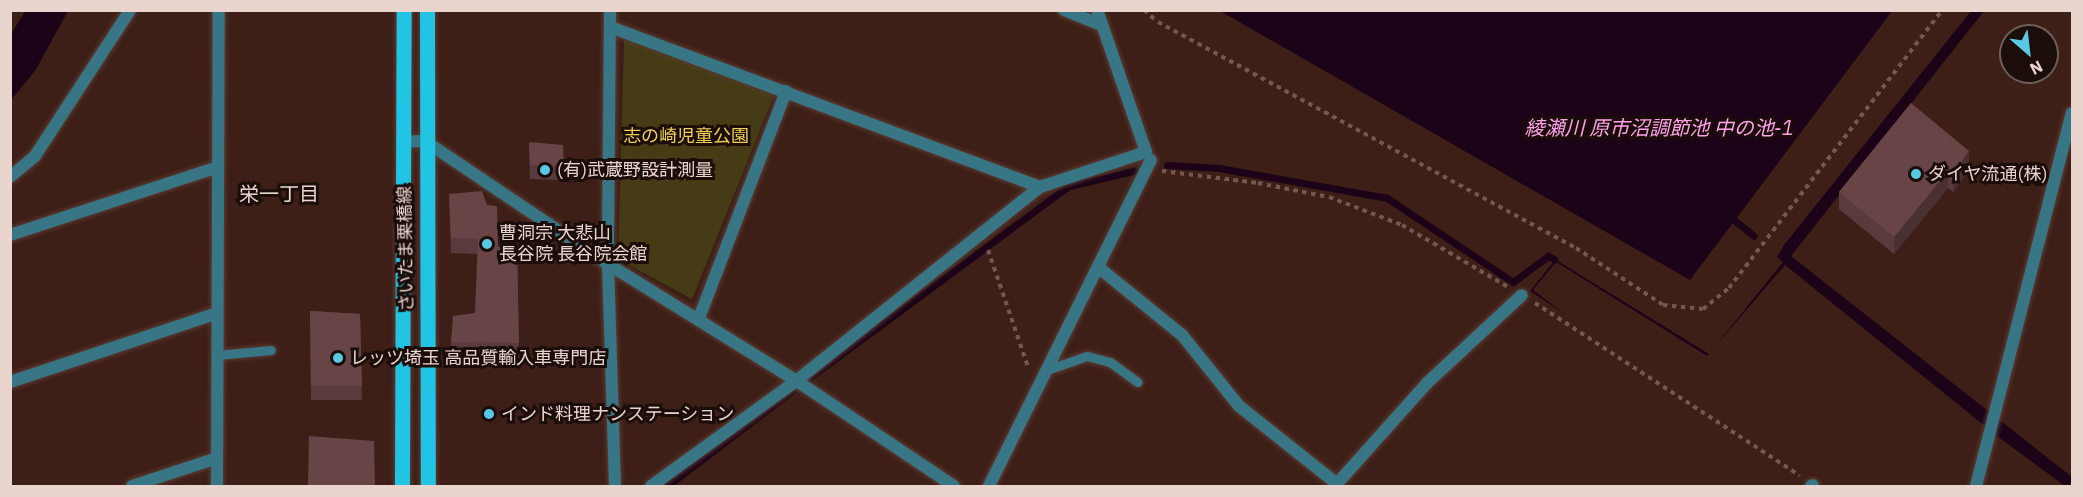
<!DOCTYPE html>
<html>
<head>
<meta charset="utf-8">
<style>
	body { margin:0 }
	#map { position:relative; width:2083px; height:497px; overflow:hidden; background:#3e1f17; font-family:"IBM Plex Sans","Noto Sans JP",sans-serif }
	div>[style] { position:absolute }
	.green>* { inset:0; background:#453c15 }
	.water>* { inset:0; background:#1c0318 }
	.stream>* { height:7px; margin:-3.5px; padding:0 3.5px; transform-origin:3.5px; border-radius:3.5px; background:#1c0318 }
	.path>* { height:4px; margin-top:-2px; transform-origin:0; background:repeating-linear-gradient(90deg,#735750 0 4.5px,transparent 0 9px) }
	.roads { filter:drop-shadow(0 0 2px #593c34) drop-shadow(0 0 2px #593c34) }
	.service>* { height:9px; margin:-4.5px; padding:0 4.5px; transform-origin:4.5px; border-radius:4.5px; background:#387685 }
	.minor>* { height:12px; margin:-6px; padding:0 6px; transform-origin:6px; border-radius:6px; background:#387685 }
	.tertiary>* { height:12px; margin:-6px; padding:0 6px; transform-origin:6px; border-radius:6px; background:#387685 }
	.primary>* { height:15px; margin:-7.5px; padding:0 7.5px; transform-origin:7.5px; border-radius:7.5px; background:#22c4e3 }
	.wall>* { inset:0; background:#593a3d }
	.shaded-wall>* { inset:0; background:#493032 }
	.building>* { inset:0; background:#684447 }
	.dots>* { width:16px; height:16px; translate:-50% -50%; box-sizing:border-box; border:3px solid #1b0d0a; border-radius:50% }
	span { translate:-50% -50%; white-space:nowrap; text-align:center; line-height:1.15; -webkit-text-stroke:6px #1b0d0a; paint-order:stroke }
	.park-label { font-size:18px; color:#eecf53 }
	.poi-label { font-size:18px; color:#e9d4ce }
	.left { translate:0 -50%; text-align:left }
	.street-label { font-size:18px; color:#e9d4ce }
	.water-label { font-size:20px; color:#fea0ea; font-style:italic }
	.neighbourhood-label { font-size:20px; color:#e9d4ce }
	.frame { position:absolute; inset:0; border:12px solid #e9d4ce; pointer-events:none }
	.north { position:absolute; left:1999px; top:24px; width:60px; height:60px; box-sizing:border-box; background:#1b0d0a; border:2px solid #6d5d58; border-radius:50%; rotate:152deg; font-size:16px; font-weight:700; line-height:24px; text-align:center; color:#e9d4ce }
	.north::after { content:''; display:block; margin:auto; width:21px; height:27px; background:#57c9e2; clip-path:polygon(50% 0,100% 100%,50% 72%,0 100%) }
</style>
</head>
<body>
<div id="map">
	<div class="green">
		<i style="clip-path:polygon(624px 39px,774px 95px,692px 299px,618px 259px)"></i>
	</div>
	<div class="water">
		<i style="clip-path:polygon(26px 10px,68px 11px,35px 71px,11px 100px,11px 34px)"></i>
		<i style="clip-path:polygon(1220px 11px,1892px 11px,1690px 280px)"></i>
		<i style="clip-path:polygon(1971px 11px,1984px 11px,1791px 256px,2072px 477px,2072px 486px,2065px 486px,2001px 439px,1785px 265px,1707px 356px,1556px 262px,1533px 290px,1566px 315px,1530px 291px,1554px 261px,1548px 255px,1709px 354px,1783px 262px,1777px 257px,1784px 245px)"></i>
	</div>
	<div class="stream">
		<i style="left:1167px;top:165px;width:52px;rotate:3.3deg"></i>
		<i style="left:1219px;top:168px;width:171px;rotate:10.1deg"></i>
		<i style="left:1387px;top:198px;width:151px;rotate:33.7deg"></i>
		<i style="left:1513px;top:282px;width:44px;rotate:-36.6deg"></i>
		<i style="left:1548px;top:256px;width:7px;rotate:27deg"></i>
		<i style="left:1728px;top:215px;width:33px;rotate:39deg"></i>
		<i style="left:805px;top:381px;width:328px;rotate:-36.5deg"></i>
		<i style="left:1069px;top:186px;width:67px;rotate:-13deg"></i>
		<i style="left:667px;top:486px;width:158px;rotate:-37.3deg"></i>
	</div>
	<div class="path">
		<i style="left:1144px;top:10px;width:18px;rotate:41deg"></i>
		<i style="left:1158px;top:22px;width:475px;rotate:28.4deg"></i>
		<i style="left:1576px;top:248px;width:104px;rotate:33.2deg"></i>
		<i style="left:1663px;top:305px;width:40px;rotate:5.7deg"></i>
		<i style="left:1703px;top:309px;width:33px;rotate:-39deg"></i>
		<i style="left:1729px;top:288px;width:350px;rotate:-52.5deg"></i>
		<i style="left:1162px;top:171px;width:97px;rotate:7.1deg"></i>
		<i style="left:1258px;top:183px;width:72px;rotate:11.2deg"></i>
		<i style="left:1329px;top:197px;width:78px;rotate:21deg"></i>
		<i style="left:1402px;top:225px;width:123px;rotate:30.3deg"></i>
		<i style="left:988px;top:250px;width:124px;rotate:71.1deg"></i>
		<i style="left:1535px;top:303px;width:316px;rotate:33.1deg"></i>
	</div>
	<div class="roads">
		<div class="service">
			<i style="left:217px;top:355px;width:54px;rotate:-5.3deg"></i>
			<i style="left:1047px;top:370px;width:42px;rotate:-19.3deg"></i>
			<i style="left:1087px;top:356px;width:24px;rotate:15deg"></i>
			<i style="left:1110px;top:362px;width:34px;rotate:36deg"></i>
		</div>
		<div class="minor">
			<i style="left:610px;top:10px;width:254px;rotate:90.5deg"></i>
			<i style="left:608px;top:264px;width:222px;rotate:88.2deg"></i>
			<i style="left:1064px;top:10px;width:40px;rotate:22deg"></i>
			<i style="left:610px;top:27px;width:459px;rotate:20.4deg"></i>
			<i style="left:10px;top:177px;width:33px;rotate:-40deg"></i>
			<i style="left:35px;top:156px;width:174px;rotate:-56.9deg"></i>
			<i style="left:10px;top:235px;width:219px;rotate:-18.1deg"></i>
			<i style="left:1098px;top:267px;width:108px;rotate:39deg"></i>
			<i style="left:1182px;top:335px;width:91px;rotate:51.2deg"></i>
			<i style="left:1239px;top:406px;width:125px;rotate:38.5deg"></i>
			<i style="left:699px;top:318px;width:243px;rotate:-69deg"></i>
			<i style="left:10px;top:382px;width:218px;rotate:-18.4deg"></i>
			<i style="left:132px;top:486px;width:89px;rotate:-18.2deg"></i>
			<i style="left:217px;top:486px;width:476px;rotate:-89.8deg"></i>
			<i style="left:651px;top:486px;width:179px;rotate:-35.9deg"></i>
			<i style="left:796px;top:381px;width:312px;rotate:-38.5deg"></i>
			<i style="left:1040px;top:187px;width:112px;rotate:-18.3deg"></i>
			<i style="left:1146px;top:152px;width:150px;rotate:-109deg"></i>
			<i style="left:989px;top:486px;width:364px;rotate:-63.6deg"></i>
			<i style="left:1335px;top:486px;width:138px;rotate:-48.2deg"></i>
			<i style="left:1427px;top:383px;width:129px;rotate:-42.8deg"></i>
			<i style="left:1811px;top:486px;width:2px;rotate:-27deg"></i>
			<i style="left:1976px;top:486px;width:385px;rotate:-75.6deg"></i>
		</div>
		<div class="tertiary">
			<i style="left:403px;top:142px;width:22px;rotate:-3deg"></i>
			<i style="left:425px;top:141px;width:220px;rotate:33.9deg"></i>
			<i style="left:608px;top:264px;width:222px;rotate:31.8deg"></i>
			<i style="left:797px;top:381px;width:189px;rotate:33.8deg"></i>
		</div>
		<div class="primary">
			<i style="left:427px;top:10px;width:476px;rotate:89.9deg"></i>
			<i style="left:402px;top:486px;width:476px;rotate:-89.8deg"></i>
		</div>
	</div>
	<div class="wall">
		<i style="clip-path:polygon(1911px 103px,1969px 169px,1953px 192px,1948px 188px,1894px 254px,1839px 209px,1839px 192px)"></i>
		<i style="clip-path:polygon(529px 142px,564px 166px,564px 180px,530px 179px)"></i>
		<i style="clip-path:polygon(449px 194px,498px 247px,517px 248px,519px 358px,451px 357px,451px 342px,475px 313px,478px 254px,451px 253px)"></i>
		<i style="clip-path:polygon(310px 311px,360px 314px,362px 400px,311px 400px)"></i>
	</div>
	<div class="shaded-wall">
		<i style="clip-path:polygon(1969px 151px,1969px 169px,1953px 192px,1953px 174px)"></i>
		<i style="clip-path:polygon(1948px 171px,1948px 188px,1894px 254px,1894px 237px)"></i>
	</div>
	<div class="building">
		<i style="clip-path:polygon(1911px 103px,1969px 151px,1953px 174px,1948px 171px,1894px 237px,1839px 192px)"></i>
		<i style="clip-path:polygon(529px 142px,563px 145px,564px 166px,530px 165px)"></i>
		<i style="clip-path:polygon(482px 191px,487px 205px,497px 206px,498px 247px,517px 248px,519px 343px,451px 342px,453px 316px,475px 313px,478px 239px,451px 238px,449px 194px)"></i>
		<i style="clip-path:polygon(310px 311px,360px 314px,362px 386px,311px 386px)"></i>
		<i style="clip-path:polygon(309px 436px,374px 441px,375px 486px,308px 486px)"></i>
	</div>
	<div class="dots">
		<i style="left:545px;top:170px;background:#57c9e2"></i>
		<i style="left:1916px;top:174px;background:#57c9e2"></i>
		<i style="left:487px;top:244px;background:#57c9e2"></i>
		<i style="left:338px;top:358px;background:#57c9e2"></i>
		<i style="left:489px;top:414px;background:#57c9e2"></i>
	</div>
	<div class="park-label">
		<span style="left:686px;top:136px">志の崎児童公園</span>
	</div>
	<div class="poi-label">
		<span class="left" style="left:557px;top:170px">(有)武蔵野設計測量</span>
		<span class="left" style="left:1928px;top:174px">ダイヤ流通(株)</span>
		<span class="left" style="left:499px;top:244px">曹洞宗 大悲山<br>長谷院 長谷院会館</span>
		<span class="left" style="left:350px;top:358px">レッツ埼玉 高品質輸入車専門店</span>
		<span class="left" style="left:501px;top:414px">インド料理ナンステーション</span>
	</div>
	<div class="street-label">
		<span style="left:406px;top:249px;rotate:-91deg">さいたま栗橋線</span>
	</div>
	<div class="water-label">
		<span style="left:1659px;top:127px">綾瀬川 原市沼調節池 中の池-1</span>
	</div>
	<div class="neighbourhood-label">
		<span style="left:279px;top:193px">栄一丁目</span>
	</div>
	<div class="frame"></div>
	<div class="north">N</div>
</div>
</body>
</html>
